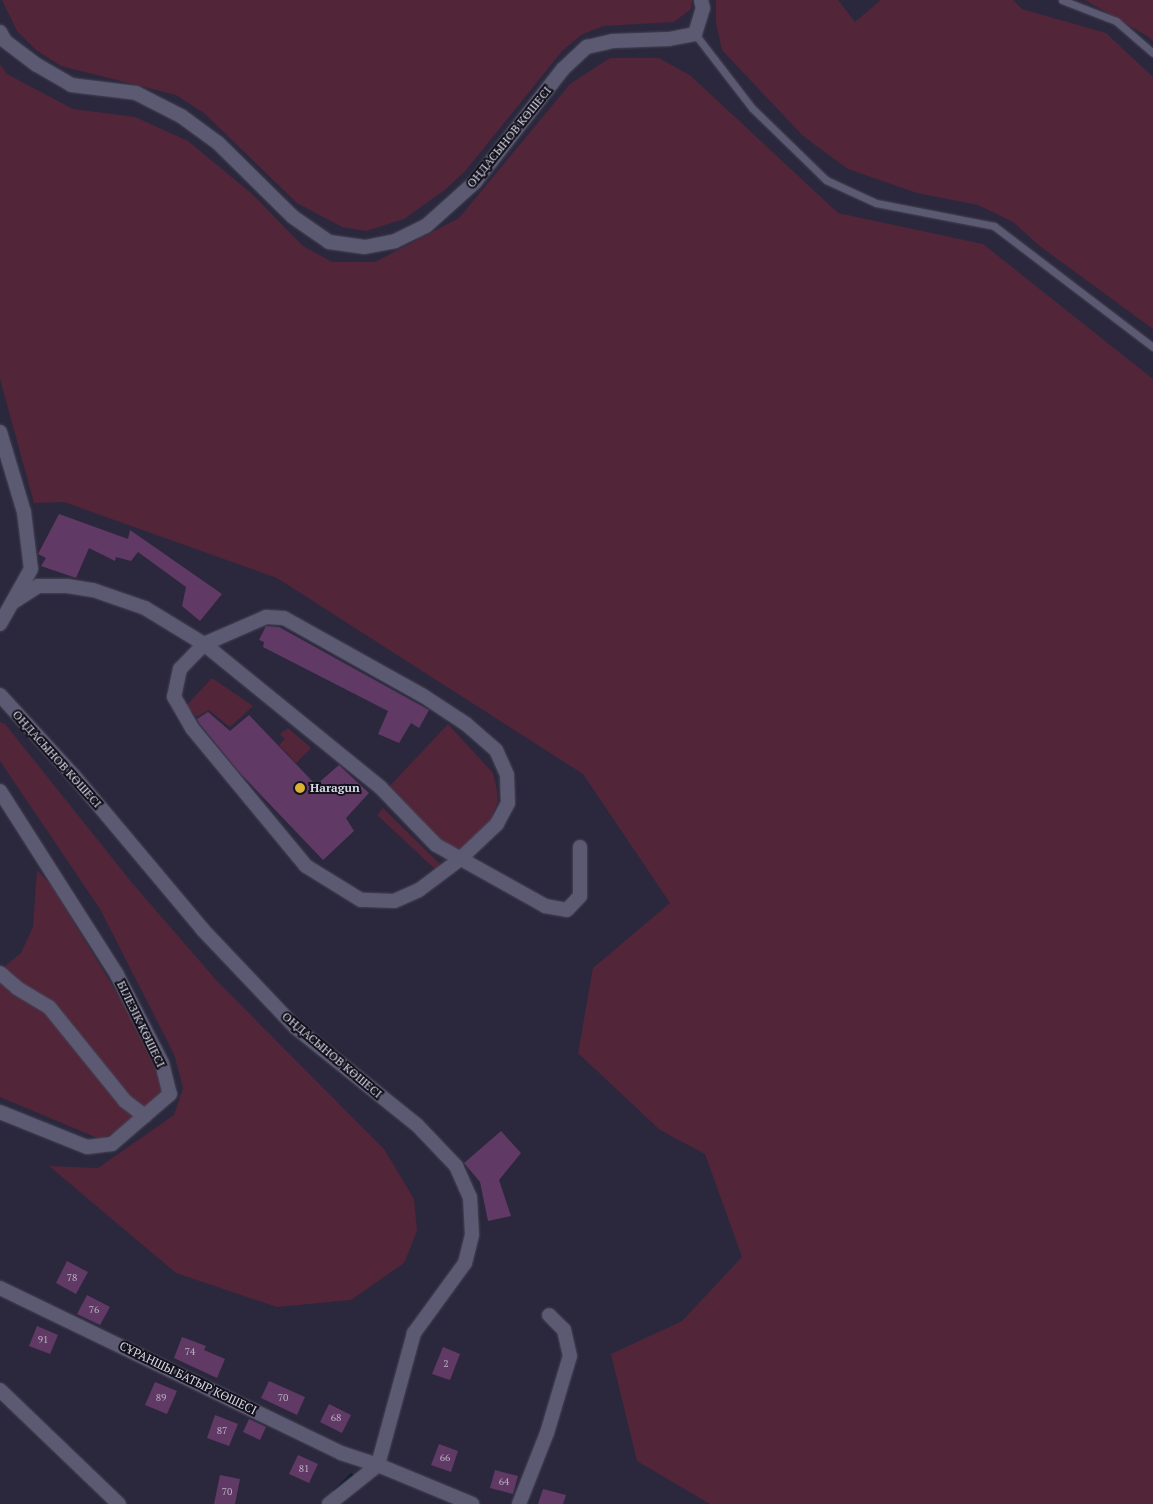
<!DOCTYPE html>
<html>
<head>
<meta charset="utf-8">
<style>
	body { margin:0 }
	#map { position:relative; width:1153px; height:1504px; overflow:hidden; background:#2b283d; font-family:"PT Serif",serif }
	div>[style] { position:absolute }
	.green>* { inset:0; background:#522539 }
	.stream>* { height:4.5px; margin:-2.25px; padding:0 2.25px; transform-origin:2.25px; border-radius:2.25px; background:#031b24 }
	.building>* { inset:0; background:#603965 }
	.roads { filter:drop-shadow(0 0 1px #474456) drop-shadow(0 0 1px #474456) }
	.service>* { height:7px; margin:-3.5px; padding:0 3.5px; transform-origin:3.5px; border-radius:3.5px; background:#5c5a72 }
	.minor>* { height:14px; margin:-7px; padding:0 7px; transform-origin:7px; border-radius:7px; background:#5c5a72 }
	.tertiary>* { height:14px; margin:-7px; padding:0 7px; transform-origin:7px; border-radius:7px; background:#5c5a72 }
	.dots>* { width:14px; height:14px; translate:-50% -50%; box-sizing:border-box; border:2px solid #13121c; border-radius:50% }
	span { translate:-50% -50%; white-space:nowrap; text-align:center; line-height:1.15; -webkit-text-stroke:4px #13121c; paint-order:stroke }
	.number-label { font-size:10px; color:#bab0c5 }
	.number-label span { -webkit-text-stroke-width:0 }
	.street-label { font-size:12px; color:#d8d7e5 }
	.poi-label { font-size:12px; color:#d8d7e5; font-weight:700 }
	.left { translate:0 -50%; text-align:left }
</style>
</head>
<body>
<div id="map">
	<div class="green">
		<i style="clip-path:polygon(2px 0,692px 0,691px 9px,674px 22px,603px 26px,581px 35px,562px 51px,466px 170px,446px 189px,404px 219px,366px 231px,342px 227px,297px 203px,204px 113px,176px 95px,61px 66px,36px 50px,17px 31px)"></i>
		<i style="clip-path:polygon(716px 0,838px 0,855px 22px,881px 0,1013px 0,1022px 9px,1106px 33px,1153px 77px,1153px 329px,1041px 247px,1013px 222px,978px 205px,917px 193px,848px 169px,803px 136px,722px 50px,716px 23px)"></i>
		<i style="clip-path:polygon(1085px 0,1153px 0,1153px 41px,1147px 36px)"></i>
		<i style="clip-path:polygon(610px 58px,659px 58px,691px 76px,838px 213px,983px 244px,1153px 379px,1153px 1504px,710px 1504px,637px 1461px,611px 1354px,682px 1321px,742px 1257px,705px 1154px,660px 1130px,578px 1053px,593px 968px,670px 903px,583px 774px,277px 578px,64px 502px,34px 503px,0 379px,0 64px,7px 74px,73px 109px,135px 117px,188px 141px,251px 193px,303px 246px,332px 262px,375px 262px,459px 218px,570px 84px)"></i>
		<i style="clip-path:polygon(212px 678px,253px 706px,230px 727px,209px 710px,197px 717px,186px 706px)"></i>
		<i style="clip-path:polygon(0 722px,5px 724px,133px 884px,217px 981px,384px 1149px,414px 1199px,417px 1231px,404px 1263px,351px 1300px,277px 1307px,176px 1273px,49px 1166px,98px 1168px,174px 1115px,183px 1088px,174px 1054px,100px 909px,0 761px)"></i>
		<i style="clip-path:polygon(448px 724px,493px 773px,497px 790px,498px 802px,488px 826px,456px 855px,387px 789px)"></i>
		<i style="clip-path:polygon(288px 728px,311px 748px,296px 763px,279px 745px,285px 739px,280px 734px)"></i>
		<i style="clip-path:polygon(383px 808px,440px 864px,436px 870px,377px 815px)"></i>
		<i style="clip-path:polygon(37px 870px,51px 885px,150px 1047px,162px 1091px,122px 1129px,100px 1139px,0 1097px,0 970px,21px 953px,33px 927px)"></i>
	</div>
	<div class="stream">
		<i style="left:335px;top:1491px;width:22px;rotate:-43deg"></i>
	</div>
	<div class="building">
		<i style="clip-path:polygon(59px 514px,128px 539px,130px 530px,222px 594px,200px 621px,182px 606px,186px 587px,138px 552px,131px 561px,116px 557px,115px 561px,89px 548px,76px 578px,41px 566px,46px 558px,38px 554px)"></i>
		<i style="clip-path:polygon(266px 626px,279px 627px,429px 710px,419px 728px,411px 723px,399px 743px,378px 734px,388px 711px,263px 647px,264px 642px,259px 640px)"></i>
		<i style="clip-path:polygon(208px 712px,230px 731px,249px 715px,316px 785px,339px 765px,369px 793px,346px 818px,354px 831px,323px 860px,239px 772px,199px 723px,197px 719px)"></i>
		<i style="clip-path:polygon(501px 1131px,521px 1153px,499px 1180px,511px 1216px,488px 1221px,480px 1182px,464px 1163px)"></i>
		<i style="clip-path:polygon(67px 1261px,88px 1272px,76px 1294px,56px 1283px)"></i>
		<i style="clip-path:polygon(87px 1295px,110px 1307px,100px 1325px,77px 1314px)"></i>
		<i style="clip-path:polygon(37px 1326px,58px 1335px,50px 1354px,29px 1346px)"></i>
		<i style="clip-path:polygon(182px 1337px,206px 1346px,204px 1350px,225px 1359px,217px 1378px,174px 1358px)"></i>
		<i style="clip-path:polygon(443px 1347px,460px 1354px,450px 1380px,432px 1374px)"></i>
		<i style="clip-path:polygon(269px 1381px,305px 1397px,297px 1415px,261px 1398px)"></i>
		<i style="clip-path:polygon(155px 1382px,177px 1391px,167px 1414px,145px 1405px)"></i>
		<i style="clip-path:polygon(329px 1404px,351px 1415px,342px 1433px,320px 1422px)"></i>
		<i style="clip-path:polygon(215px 1415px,238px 1424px,229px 1446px,207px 1438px)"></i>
		<i style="clip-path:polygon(249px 1419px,266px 1427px,260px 1440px,243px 1432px)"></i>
		<i style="clip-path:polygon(439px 1444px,458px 1451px,451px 1472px,431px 1465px)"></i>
		<i style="clip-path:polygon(298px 1455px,318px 1464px,309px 1483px,289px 1474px)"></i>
		<i style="clip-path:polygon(495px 1470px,518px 1476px,513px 1494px,490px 1488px)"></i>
		<i style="clip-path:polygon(220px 1475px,240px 1479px,235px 1504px,214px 1504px)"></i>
		<i style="clip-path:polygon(543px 1489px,566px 1495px,563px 1504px,538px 1504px)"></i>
	</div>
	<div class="roads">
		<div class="service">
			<i style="left:1062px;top:0;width:58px;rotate:21.3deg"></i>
			<i style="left:1116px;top:21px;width:49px;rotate:40.9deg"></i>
			<i style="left:695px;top:34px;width:93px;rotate:52.4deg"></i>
			<i style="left:752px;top:108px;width:103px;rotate:44.2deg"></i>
			<i style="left:826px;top:180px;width:55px;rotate:24.7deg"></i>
			<i style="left:876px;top:203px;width:120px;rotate:11deg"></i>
			<i style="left:994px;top:226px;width:200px;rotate:37.3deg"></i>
		</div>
		<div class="minor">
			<i style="left:12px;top:603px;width:31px;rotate:-33deg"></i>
			<i style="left:38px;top:586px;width:29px"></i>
			<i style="left:67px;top:586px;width:26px;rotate:9deg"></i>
			<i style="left:93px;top:590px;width:55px;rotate:19.1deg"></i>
			<i style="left:145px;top:608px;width:69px;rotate:31.4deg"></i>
			<i style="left:204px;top:644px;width:228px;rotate:39.1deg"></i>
			<i style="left:381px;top:788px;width:79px;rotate:46deg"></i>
			<i style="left:436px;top:845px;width:125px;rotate:29.2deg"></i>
			<i style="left:545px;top:906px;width:22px;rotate:10deg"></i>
			<i style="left:567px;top:910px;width:19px;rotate:-47deg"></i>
			<i style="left:580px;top:896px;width:49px;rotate:-90deg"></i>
			<i style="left:266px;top:617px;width:18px;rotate:3deg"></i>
			<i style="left:284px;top:618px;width:158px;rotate:29.2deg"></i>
			<i style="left:422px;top:695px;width:53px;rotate:33.4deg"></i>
			<i style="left:466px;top:724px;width:40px;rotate:41deg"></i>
			<i style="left:496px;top:750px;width:27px;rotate:66deg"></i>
			<i style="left:507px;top:775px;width:28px;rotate:88deg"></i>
			<i style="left:508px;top:803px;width:24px;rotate:118deg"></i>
			<i style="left:497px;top:824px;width:52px;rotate:136.5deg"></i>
			<i style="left:459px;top:860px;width:50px;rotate:143.1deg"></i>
			<i style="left:419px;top:890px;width:27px;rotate:156deg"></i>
			<i style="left:394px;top:901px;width:33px;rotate:-178deg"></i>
			<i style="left:361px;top:900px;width:65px;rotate:-148.3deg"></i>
			<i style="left:306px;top:866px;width:179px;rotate:-129.6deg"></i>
			<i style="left:192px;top:728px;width:36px;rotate:-120deg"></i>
			<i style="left:174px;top:697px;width:29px;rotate:-78deg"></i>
			<i style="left:180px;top:669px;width:35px;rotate:-46deg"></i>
			<i style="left:204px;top:644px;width:68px;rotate:-23.5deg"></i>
			<i style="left:0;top:791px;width:218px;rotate:57.5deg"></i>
			<i style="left:117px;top:975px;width:99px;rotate:62.9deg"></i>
			<i style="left:162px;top:1063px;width:32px;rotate:76deg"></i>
			<i style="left:170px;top:1094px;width:77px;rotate:139.2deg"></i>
			<i style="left:112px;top:1144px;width:25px;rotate:173deg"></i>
			<i style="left:87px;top:1147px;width:94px;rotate:-158.1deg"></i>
			<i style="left:0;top:973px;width:23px;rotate:41deg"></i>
			<i style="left:17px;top:988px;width:37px;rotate:31deg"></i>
			<i style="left:49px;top:1007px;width:121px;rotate:51deg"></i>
			<i style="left:125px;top:1101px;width:25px;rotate:37deg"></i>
			<i style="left:519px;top:1504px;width:76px;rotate:-68.5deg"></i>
			<i style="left:547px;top:1433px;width:80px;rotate:-73.4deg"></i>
			<i style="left:570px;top:1356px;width:27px;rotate:-103deg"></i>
			<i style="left:564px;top:1330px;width:21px;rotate:-135deg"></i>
		</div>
		<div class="tertiary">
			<i style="left:0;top:32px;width:10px;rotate:61deg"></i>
			<i style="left:5px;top:41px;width:40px;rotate:37deg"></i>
			<i style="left:37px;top:65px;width:39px;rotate:30deg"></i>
			<i style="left:71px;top:85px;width:65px;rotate:7deg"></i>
			<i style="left:136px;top:93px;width:51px;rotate:27.1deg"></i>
			<i style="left:181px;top:116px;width:46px;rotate:36.1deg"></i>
			<i style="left:218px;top:143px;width:105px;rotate:44.6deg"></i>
			<i style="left:293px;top:217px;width:44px;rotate:34.8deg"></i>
			<i style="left:329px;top:242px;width:36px;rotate:8deg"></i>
			<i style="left:365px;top:247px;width:31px;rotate:-11deg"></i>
			<i style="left:395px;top:241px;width:34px;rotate:-26deg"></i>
			<i style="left:426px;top:226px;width:66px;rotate:-41.9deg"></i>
			<i style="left:475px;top:182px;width:143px;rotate:-52.1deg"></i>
			<i style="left:563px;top:69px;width:33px;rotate:-43deg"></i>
			<i style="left:587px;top:47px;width:27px;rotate:-13deg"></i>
			<i style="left:613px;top:41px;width:56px;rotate:-2deg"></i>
			<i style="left:669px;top:39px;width:26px;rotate:-11deg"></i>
			<i style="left:695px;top:34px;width:27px;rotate:-73deg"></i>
			<i style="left:703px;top:8px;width:8px;rotate:-104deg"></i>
			<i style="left:0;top:432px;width:84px;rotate:73.3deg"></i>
			<i style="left:24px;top:512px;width:57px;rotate:83deg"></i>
			<i style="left:31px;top:569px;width:63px;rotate:119.4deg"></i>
			<i style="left:0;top:695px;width:110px;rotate:47.6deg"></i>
			<i style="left:74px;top:776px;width:201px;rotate:50deg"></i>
			<i style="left:203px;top:930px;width:134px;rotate:46.5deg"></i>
			<i style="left:295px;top:1027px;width:156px;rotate:38.8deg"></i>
			<i style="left:417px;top:1125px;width:57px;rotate:46.4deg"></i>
			<i style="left:456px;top:1166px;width:34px;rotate:66deg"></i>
			<i style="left:470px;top:1197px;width:38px;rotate:87deg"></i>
			<i style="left:472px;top:1235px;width:29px;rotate:104deg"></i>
			<i style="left:465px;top:1263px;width:87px;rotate:126.1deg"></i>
			<i style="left:414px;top:1333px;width:137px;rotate:105.3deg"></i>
			<i style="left:0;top:1288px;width:379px;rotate:25.8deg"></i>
			<i style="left:341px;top:1453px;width:39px;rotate:18deg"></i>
			<i style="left:378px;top:1465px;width:102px;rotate:22.5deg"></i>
			<i style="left:0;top:1390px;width:165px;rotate:43.8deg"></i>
			<i style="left:329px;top:1504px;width:63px;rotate:-38.5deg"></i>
		</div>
	</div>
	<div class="dots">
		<i style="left:300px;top:788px;background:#dab333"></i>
	</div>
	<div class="number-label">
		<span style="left:72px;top:1278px">78</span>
		<span style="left:94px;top:1310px">76</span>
		<span style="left:43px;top:1340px">91</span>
		<span style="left:190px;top:1352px">74</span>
		<span style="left:446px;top:1364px">2</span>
		<span style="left:161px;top:1398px">89</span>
		<span style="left:283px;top:1398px">70</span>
		<span style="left:336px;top:1418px">68</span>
		<span style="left:222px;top:1431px">87</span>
		<span style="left:445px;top:1458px">66</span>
		<span style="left:304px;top:1469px">81</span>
		<span style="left:504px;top:1482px">64</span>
		<span style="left:227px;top:1492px">70</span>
	</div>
	<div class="street-label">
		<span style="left:509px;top:137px;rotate:-51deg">ОҢДАСЫНОВ КӨШЕСІ</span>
		<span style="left:57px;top:759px;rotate:48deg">ОҢДАСЫНОВ КӨШЕСІ</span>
		<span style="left:141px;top:1024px;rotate:64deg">БІЛЕЗІК КӨШЕСІ</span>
		<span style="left:332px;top:1055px;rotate:40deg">ОҢДАСЫНОВ КӨШЕСІ</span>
		<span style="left:188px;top:1378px;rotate:26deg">СҰРАНШЫ БАТЫР КӨШЕСІ</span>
	</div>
	<div class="poi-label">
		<span class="left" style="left:310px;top:788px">Haragun</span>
	</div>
</div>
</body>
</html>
